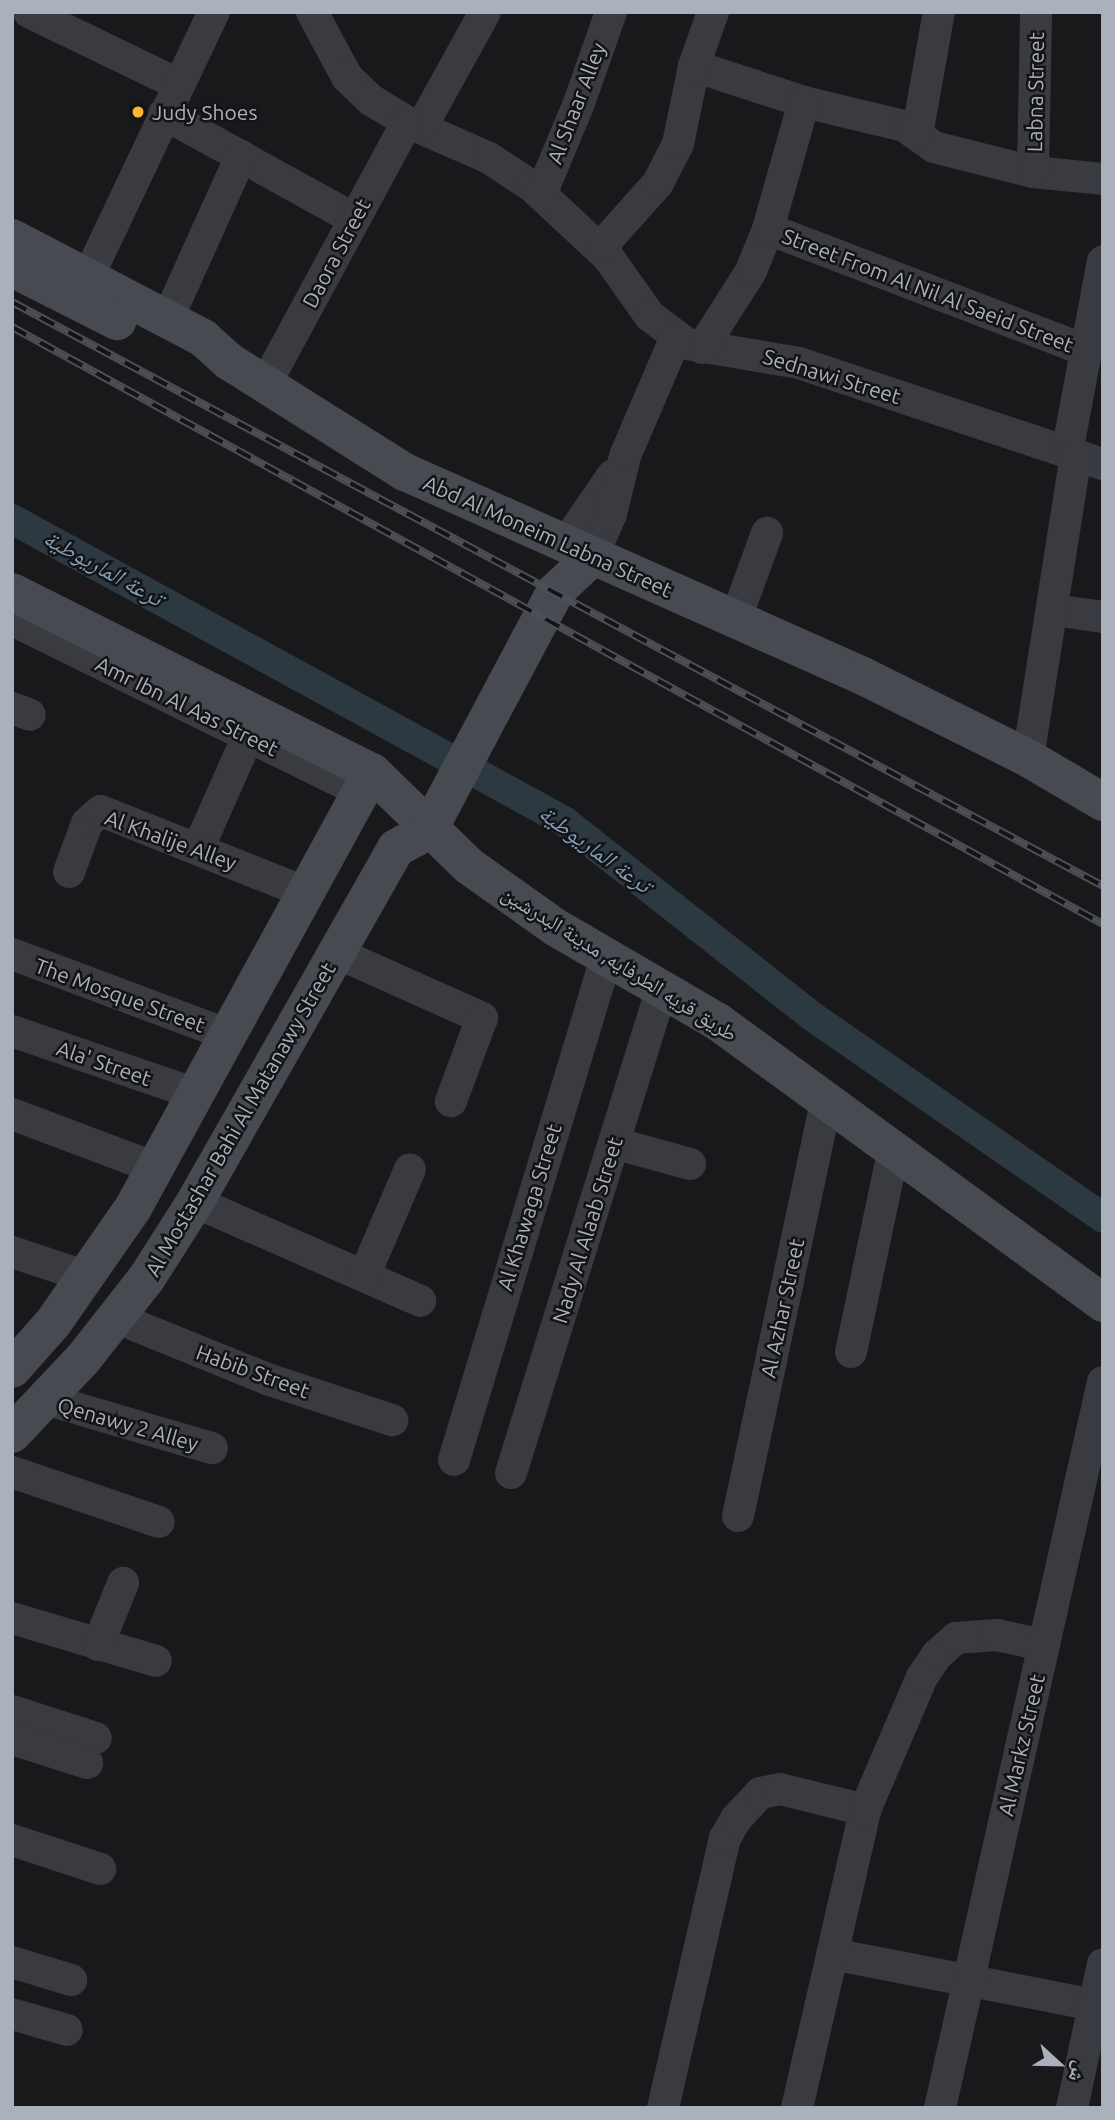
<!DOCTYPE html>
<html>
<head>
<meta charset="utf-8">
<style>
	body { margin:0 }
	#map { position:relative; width:1115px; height:2120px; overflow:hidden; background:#19191c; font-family:Ubuntu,"Noto Naskh Arabic",sans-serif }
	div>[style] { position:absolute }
	.canal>* { height:30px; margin:-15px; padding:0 15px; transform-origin:15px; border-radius:15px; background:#2d3941 }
	.street>* { height:32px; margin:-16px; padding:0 16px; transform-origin:16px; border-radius:16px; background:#393b41 }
	.secondary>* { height:38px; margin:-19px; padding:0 19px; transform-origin:19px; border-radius:19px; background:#474a51 }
	.rail>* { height:8px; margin-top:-4px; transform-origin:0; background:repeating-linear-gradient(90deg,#141417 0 16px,#4c4f56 0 32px); box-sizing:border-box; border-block:2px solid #4c4f56 }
	.dots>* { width:19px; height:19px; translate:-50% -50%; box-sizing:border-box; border:4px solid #141417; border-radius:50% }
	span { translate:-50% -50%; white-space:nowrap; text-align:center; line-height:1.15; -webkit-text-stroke:5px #141417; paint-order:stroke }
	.street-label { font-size:21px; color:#aab0bc }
	.poi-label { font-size:21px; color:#aab0bc }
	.left { translate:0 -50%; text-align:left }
	.water-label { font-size:23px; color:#7f9fba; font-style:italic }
	.frame { position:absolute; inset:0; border:14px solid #aab0bc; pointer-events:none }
	.north { position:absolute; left:1024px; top:2029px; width:70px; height:70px; -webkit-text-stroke:5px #141417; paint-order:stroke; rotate:112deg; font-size:19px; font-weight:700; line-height:28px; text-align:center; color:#aab0bc }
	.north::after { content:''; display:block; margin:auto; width:24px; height:32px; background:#aab0bc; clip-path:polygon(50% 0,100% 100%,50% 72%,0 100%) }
</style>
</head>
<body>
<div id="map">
	<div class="canal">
		<i style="left:12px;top:519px;width:629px;rotate:28.68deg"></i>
		<i style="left:564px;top:821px;width:317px;rotate:38.2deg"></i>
		<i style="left:813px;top:1017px;width:353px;rotate:34.7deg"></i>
	</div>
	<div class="street">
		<i style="left:29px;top:12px;width:165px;rotate:25.8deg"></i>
		<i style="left:312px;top:12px;width:74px;rotate:61.7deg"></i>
		<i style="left:347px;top:77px;width:33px;rotate:44deg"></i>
		<i style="left:371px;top:100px;width:42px;rotate:31.4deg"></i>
		<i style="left:407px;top:122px;width:90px;rotate:23.7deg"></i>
		<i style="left:489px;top:158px;width:53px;rotate:33.4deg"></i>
		<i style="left:533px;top:187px;width:103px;rotate:43deg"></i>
		<i style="left:608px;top:257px;width:72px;rotate:54.6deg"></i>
		<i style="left:650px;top:316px;width:46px;rotate:37.1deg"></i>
		<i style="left:687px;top:344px;width:114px;rotate:9.6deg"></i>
		<i style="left:799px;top:363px;width:320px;rotate:18.4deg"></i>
		<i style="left:694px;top:66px;width:116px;rotate:18.1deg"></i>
		<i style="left:804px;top:102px;width:103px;rotate:13.5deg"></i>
		<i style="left:904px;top:126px;width:37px;rotate:35deg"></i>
		<i style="left:934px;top:147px;width:102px;rotate:14.2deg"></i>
		<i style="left:1033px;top:172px;width:70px;rotate:5.7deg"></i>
		<i style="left:164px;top:114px;width:217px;rotate:28.9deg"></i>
		<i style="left:421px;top:128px;width:132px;rotate:-61.1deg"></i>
		<i style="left:917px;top:135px;width:125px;rotate:-79.9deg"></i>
		<i style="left:1033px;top:172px;width:160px;rotate:-88.9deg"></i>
		<i style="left:541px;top:194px;width:99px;rotate:-67.3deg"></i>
		<i style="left:579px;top:103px;width:96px;rotate:-70.6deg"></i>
		<i style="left:768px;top:229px;width:342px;rotate:20.9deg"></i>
		<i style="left:600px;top:248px;width:87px;rotate:-48.3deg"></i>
		<i style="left:658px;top:183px;width:44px;rotate:-62.9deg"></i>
		<i style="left:678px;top:144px;width:80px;rotate:-78.4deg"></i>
		<i style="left:694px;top:66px;width:57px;rotate:-70.6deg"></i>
		<i style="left:88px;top:277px;width:293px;rotate:-64.6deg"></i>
		<i style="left:168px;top:318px;width:178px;rotate:-65.7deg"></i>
		<i style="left:702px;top:348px;width:91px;rotate:-57.5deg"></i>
		<i style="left:751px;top:271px;width:45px;rotate:-68deg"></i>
		<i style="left:768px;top:229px;width:132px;rotate:-74.2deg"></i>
		<i style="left:265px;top:385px;width:299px;rotate:-61.6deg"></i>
		<i style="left:1067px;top:453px;width:195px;rotate:-79.4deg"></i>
		<i style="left:564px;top:546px;width:86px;rotate:-55.4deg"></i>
		<i style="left:592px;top:557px;width:47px;rotate:-66.2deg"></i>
		<i style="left:611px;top:514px;width:60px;rotate:-76.4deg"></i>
		<i style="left:625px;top:456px;width:129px;rotate:-66.8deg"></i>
		<i style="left:1053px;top:610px;width:50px;rotate:8deg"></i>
		<i style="left:12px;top:620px;width:390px;rotate:26.2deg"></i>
		<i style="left:735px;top:621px;width:94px;rotate:-70deg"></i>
		<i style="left:12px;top:708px;width:19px;rotate:21deg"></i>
		<i style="left:1028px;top:758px;width:306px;rotate:-81deg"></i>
		<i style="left:198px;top:849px;width:124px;rotate:-66.1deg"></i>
		<i style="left:69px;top:872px;width:52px;rotate:-69.8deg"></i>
		<i style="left:87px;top:823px;width:18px;rotate:-41deg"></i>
		<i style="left:101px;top:811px;width:222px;rotate:21.7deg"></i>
		<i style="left:337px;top:953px;width:159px;rotate:24.1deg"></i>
		<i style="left:482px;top:1018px;width:89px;rotate:110.5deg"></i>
		<i style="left:12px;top:954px;width:232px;rotate:20.5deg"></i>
		<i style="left:12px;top:1031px;width:194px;rotate:18.9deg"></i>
		<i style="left:12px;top:1114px;width:154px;rotate:20.6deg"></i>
		<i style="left:614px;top:1143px;width:79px;rotate:15.4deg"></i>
		<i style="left:195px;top:1202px;width:246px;rotate:23.7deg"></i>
		<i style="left:12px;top:1252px;width:79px;rotate:18.4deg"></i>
		<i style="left:364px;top:1276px;width:116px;rotate:-66.7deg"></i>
		<i style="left:117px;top:1318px;width:162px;rotate:22.1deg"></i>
		<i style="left:267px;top:1379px;width:132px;rotate:18.2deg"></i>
		<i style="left:851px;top:1352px;width:203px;rotate:-78.1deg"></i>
		<i style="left:45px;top:1399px;width:174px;rotate:16.4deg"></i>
		<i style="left:454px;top:1460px;width:528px;rotate:-73.14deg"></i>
		<i style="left:12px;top:1472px;width:155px;rotate:18.8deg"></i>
		<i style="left:511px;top:1473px;width:508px;rotate:-72.71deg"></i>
		<i style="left:738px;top:1516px;width:426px;rotate:-78deg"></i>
		<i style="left:12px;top:1618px;width:150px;rotate:16.6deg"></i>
		<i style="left:98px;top:1645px;width:67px;rotate:-68deg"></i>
		<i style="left:12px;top:1711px;width:88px;rotate:17.8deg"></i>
		<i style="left:12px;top:1739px;width:79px;rotate:17.7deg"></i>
		<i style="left:12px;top:1840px;width:93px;rotate:18.2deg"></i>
		<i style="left:832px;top:1954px;width:267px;rotate:11deg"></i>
		<i style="left:12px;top:1962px;width:62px;rotate:17deg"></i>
		<i style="left:12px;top:2014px;width:57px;rotate:16.2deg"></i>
		<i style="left:663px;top:2108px;width:277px;rotate:-77.1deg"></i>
		<i style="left:725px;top:1838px;width:22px;rotate:-60deg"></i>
		<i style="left:736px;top:1819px;width:35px;rotate:-47deg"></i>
		<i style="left:760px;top:1793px;width:20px;rotate:-11deg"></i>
		<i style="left:780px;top:1789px;width:88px;rotate:13.9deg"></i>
		<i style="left:797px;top:2108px;width:306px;rotate:-77.1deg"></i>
		<i style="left:865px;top:1810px;width:145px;rotate:-66.8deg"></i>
		<i style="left:922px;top:1677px;width:27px;rotate:-56deg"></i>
		<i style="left:937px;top:1655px;width:25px;rotate:-42deg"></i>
		<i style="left:956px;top:1638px;width:41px;rotate:-4.2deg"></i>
		<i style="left:997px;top:1635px;width:47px;rotate:12.3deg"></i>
		<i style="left:940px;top:2108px;width:744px;rotate:-77.35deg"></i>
		<i style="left:1072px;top:2108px;width:147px;rotate:-77.9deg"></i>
	</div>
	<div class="secondary">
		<i style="left:12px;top:238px;width:216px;rotate:27.6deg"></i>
		<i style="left:203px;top:338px;width:36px;rotate:42deg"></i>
		<i style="left:230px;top:362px;width:207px;rotate:32.2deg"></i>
		<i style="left:405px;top:472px;width:501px;rotate:24.01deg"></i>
		<i style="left:863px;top:676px;width:184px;rotate:26.4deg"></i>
		<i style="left:1028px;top:758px;width:87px;rotate:30.4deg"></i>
		<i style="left:12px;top:268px;width:118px;rotate:26.8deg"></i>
		<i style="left:12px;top:592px;width:402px;rotate:26.6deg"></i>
		<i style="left:372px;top:772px;width:135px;rotate:44.1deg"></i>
		<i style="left:469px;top:866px;width:105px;rotate:35.3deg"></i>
		<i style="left:555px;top:927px;width:189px;rotate:30.2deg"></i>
		<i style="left:718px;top:1022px;width:477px;rotate:36.1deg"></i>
		<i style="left:12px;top:1369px;width:62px;rotate:-48.3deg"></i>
		<i style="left:53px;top:1323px;width:140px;rotate:-55.2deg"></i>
		<i style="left:133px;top:1208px;width:497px;rotate:-61.3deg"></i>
		<i style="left:12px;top:1434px;width:103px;rotate:-46.6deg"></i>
		<i style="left:83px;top:1359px;width:102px;rotate:-51.8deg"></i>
		<i style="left:146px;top:1279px;width:91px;rotate:-57.5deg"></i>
		<i style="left:195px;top:1202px;width:407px;rotate:-60.4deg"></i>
		<i style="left:396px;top:848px;width:36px;rotate:-28deg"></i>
		<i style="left:428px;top:831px;width:271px;rotate:-62deg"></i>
		<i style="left:555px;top:592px;width:51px;rotate:-43.4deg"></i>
	</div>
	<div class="rail">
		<i style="left:12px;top:302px;width:1237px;rotate:28.16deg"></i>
		<i style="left:12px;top:327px;width:1244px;rotate:28.69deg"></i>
	</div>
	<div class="dots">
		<i style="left:138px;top:112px;background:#ffb52d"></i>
	</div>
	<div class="street-label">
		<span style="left:1035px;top:92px;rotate:-89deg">Labna Street</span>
		<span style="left:576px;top:103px;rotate:-69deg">Al Shaar Alley</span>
		<span style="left:336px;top:253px;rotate:-62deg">Daora Street</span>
		<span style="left:928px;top:290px;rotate:21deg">Street From Al Nil Al Saeid Street</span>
		<span style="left:832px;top:376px;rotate:17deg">Sednawi Street</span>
		<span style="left:548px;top:536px;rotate:24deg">Abd Al Moneim Labna Street</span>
		<span style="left:187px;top:706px;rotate:26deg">Amr Ibn Al Aas Street</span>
		<span style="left:171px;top:840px;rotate:20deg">Al Khalije Alley</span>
		<span style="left:620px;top:963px;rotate:32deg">طريق قريه الطرفايه, مدينة البدرشين</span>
		<span style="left:120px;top:995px;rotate:20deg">The Mosque Street</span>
		<span style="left:104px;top:1063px;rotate:19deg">Ala' Street</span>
		<span style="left:240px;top:1119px;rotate:-60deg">Al Mostashar Bahi Al Matanawy Street</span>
		<span style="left:529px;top:1207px;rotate:-73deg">Al Khawaga Street</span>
		<span style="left:587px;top:1230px;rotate:-73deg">Nady Al Alaab Street</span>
		<span style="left:782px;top:1308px;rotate:-78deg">Al Azhar Street</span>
		<span style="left:253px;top:1371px;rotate:20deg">Habib Street</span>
		<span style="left:128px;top:1424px;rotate:16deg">Qenawy 2 Alley</span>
		<span style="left:1021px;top:1745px;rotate:-77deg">Al Markz Street</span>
	</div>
	<div class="poi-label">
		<span class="left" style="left:152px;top:112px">Judy Shoes</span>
	</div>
	<div class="water-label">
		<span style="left:103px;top:568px;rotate:29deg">ترعة الماريوطية</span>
		<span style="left:595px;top:849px;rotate:36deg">ترعة الماريوطية</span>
	</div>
	<div class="frame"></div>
	<div class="north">ش</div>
</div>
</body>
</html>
